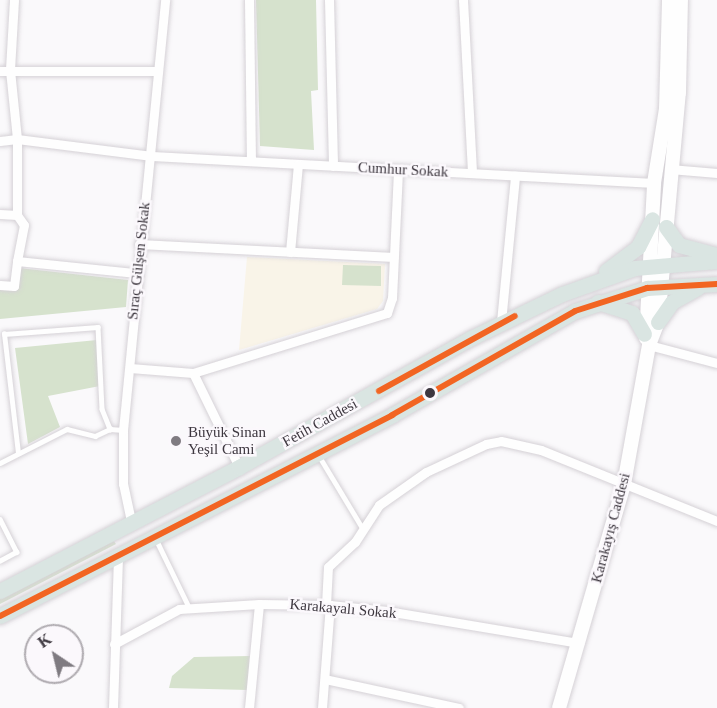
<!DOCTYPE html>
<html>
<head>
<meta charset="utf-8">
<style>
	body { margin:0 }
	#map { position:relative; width:717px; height:708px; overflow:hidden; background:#faf9fb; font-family:Georgia,serif }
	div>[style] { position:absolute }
	.education>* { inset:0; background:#f9f4e8 }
	.green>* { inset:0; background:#d6e2cd }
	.roads { filter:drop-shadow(0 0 2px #d5d1d6) drop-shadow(0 0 2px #d5d1d6) }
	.lane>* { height:4.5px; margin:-2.25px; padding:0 2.25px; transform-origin:2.25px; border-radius:2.25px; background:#fefefe }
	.street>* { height:9px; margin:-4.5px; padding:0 4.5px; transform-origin:4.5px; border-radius:4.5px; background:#fefefe }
	.secondary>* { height:14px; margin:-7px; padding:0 7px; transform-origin:7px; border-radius:7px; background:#fefefe }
	.primary>* { height:15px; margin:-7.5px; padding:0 7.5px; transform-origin:7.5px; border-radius:7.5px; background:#dae5e2 }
	.bus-1>* { height:6px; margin:-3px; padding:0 3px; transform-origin:3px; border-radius:3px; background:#f26522 }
	.dots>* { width:16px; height:16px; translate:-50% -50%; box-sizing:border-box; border:3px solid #fbf8fc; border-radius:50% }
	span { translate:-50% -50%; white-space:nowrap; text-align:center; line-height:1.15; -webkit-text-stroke:5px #fbf8fc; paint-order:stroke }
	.street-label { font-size:15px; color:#3d373f }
	.poi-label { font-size:15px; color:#3d373f }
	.left { translate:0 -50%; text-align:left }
	.north { position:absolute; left:24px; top:624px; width:60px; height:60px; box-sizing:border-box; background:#fbf8fc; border:2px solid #afabb0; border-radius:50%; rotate:325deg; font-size:16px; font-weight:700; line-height:24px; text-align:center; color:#3d373f }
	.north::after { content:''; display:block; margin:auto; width:21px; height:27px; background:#7f7b81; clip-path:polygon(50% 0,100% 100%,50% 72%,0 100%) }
</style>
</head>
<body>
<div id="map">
	<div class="education">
		<i style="clip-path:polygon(247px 257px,385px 264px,383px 301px,377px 309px,239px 350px)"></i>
	</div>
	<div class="green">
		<i style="clip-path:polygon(256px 0,316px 0,318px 90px,311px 91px,314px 150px,260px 146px)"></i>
		<i style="clip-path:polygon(343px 265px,381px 266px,381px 286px,342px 285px)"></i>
		<i style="clip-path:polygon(19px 268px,128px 280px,126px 307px,0 319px,0 289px,18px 290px)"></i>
		<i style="clip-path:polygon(97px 340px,100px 386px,48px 396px,60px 427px,28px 444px,15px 348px)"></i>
		<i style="clip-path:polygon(113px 540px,116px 544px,0 604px,0 598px)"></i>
		<i style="clip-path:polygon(250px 656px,248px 690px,169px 688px,172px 676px,194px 657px)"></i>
	</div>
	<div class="roads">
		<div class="lane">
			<i style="left:18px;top:453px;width:120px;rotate:-96.7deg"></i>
			<i style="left:4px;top:334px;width:94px;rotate:-4.3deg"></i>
			<i style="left:98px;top:327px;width:82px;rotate:87.2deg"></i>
			<i style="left:102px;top:409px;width:22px;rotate:68deg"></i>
			<i style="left:318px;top:454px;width:87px;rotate:59deg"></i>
			<i style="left:0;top:463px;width:75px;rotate:-26.9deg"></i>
			<i style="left:67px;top:429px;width:29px;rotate:14deg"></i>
			<i style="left:95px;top:436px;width:17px;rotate:-25deg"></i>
			<i style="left:110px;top:429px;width:13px;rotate:4deg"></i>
			<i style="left:0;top:519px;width:37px;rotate:63deg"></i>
			<i style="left:17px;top:552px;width:19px;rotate:152deg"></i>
			<i style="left:156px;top:539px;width:78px;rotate:64.1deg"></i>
		</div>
		<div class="street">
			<i style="left:14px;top:0;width:70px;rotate:93.3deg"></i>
			<i style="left:10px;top:70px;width:69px;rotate:84.2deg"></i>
			<i style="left:17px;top:139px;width:76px;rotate:90deg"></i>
			<i style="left:17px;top:215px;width:12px;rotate:55deg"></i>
			<i style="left:24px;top:225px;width:37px;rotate:101deg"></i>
			<i style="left:249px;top:0;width:161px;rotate:89.3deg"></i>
			<i style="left:329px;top:0;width:166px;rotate:88.6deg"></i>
			<i style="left:463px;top:0;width:173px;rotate:87deg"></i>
			<i style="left:0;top:71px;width:158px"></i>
			<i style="left:0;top:141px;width:17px;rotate:-7deg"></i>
			<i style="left:17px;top:139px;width:136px;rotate:7.2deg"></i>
			<i style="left:152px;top:156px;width:503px;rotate:3.08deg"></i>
			<i style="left:670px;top:169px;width:47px;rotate:4.9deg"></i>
			<i style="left:0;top:214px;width:17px;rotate:3deg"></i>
			<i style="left:139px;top:244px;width:255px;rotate:2.9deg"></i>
			<i style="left:290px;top:252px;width:88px;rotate:-84.8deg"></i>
			<i style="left:0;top:285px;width:14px;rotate:4deg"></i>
			<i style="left:14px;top:286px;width:25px;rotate:-83deg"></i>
			<i style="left:17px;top:261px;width:120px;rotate:5.8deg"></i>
			<i style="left:501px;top:322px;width:147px;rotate:-84.5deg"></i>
			<i style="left:649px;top:345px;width:70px;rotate:14.8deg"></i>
			<i style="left:130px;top:368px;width:63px;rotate:4.5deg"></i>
			<i style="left:193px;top:373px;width:203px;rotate:-17.2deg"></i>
			<i style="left:387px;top:313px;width:16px;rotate:-72deg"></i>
			<i style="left:392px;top:298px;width:127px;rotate:-87.3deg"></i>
			<i style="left:193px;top:373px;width:105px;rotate:63.9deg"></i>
			<i style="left:131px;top:521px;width:38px;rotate:-102deg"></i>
			<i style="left:123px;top:484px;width:54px;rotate:-90deg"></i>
			<i style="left:123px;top:430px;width:432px;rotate:-84.4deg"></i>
			<i style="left:326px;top:605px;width:38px;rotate:-87deg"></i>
			<i style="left:328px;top:567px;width:37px;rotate:-43deg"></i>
			<i style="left:355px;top:542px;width:44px;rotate:-57deg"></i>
			<i style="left:379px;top:505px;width:57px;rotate:-35.1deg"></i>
			<i style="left:426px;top:472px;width:66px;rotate:-25deg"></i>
			<i style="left:486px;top:444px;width:15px;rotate:-11deg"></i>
			<i style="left:501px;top:441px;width:41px;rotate:12.7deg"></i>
			<i style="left:541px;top:450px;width:190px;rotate:22deg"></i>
			<i style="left:114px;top:644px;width:74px;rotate:-28.3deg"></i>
			<i style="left:179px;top:609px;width:80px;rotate:-3.6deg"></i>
			<i style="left:259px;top:604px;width:71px;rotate:0.8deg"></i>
			<i style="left:330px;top:605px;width:57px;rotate:6deg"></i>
			<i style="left:387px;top:611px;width:195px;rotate:9.5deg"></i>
			<i style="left:325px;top:679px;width:137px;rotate:12.2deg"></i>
			<i style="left:113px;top:708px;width:149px;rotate:-88.1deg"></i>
			<i style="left:249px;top:708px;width:104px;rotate:-84.5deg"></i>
			<i style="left:322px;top:708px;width:103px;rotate:-85.6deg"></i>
		</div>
		<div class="secondary">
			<i style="left:646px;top:338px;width:155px;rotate:-87deg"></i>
			<i style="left:654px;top:183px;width:75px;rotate:-80.8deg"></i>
			<i style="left:666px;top:109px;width:109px;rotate:-88.4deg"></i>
			<i style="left:559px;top:708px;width:233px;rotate:-73.8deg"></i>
			<i style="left:624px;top:484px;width:141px;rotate:-79.8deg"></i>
			<i style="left:649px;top:345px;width:25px;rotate:-69deg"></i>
			<i style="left:658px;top:322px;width:230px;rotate:-84.8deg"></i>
			<i style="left:679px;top:93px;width:93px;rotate:-88.8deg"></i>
		</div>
		<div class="primary">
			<i style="left:666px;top:227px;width:22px;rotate:54deg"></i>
			<i style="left:679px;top:245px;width:39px;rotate:15deg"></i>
			<i style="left:606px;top:271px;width:40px;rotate:-37deg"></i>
			<i style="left:638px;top:247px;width:31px;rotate:-63deg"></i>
			<i style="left:598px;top:302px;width:36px;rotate:18deg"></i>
			<i style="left:632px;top:313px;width:24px;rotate:60deg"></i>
			<i style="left:658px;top:322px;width:24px;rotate:-55deg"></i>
			<i style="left:672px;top:302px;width:29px;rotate:-29deg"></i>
			<i style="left:0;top:591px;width:269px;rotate:-27.4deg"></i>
			<i style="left:239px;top:467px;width:265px;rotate:-29.1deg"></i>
			<i style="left:471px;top:338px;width:101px;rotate:-25.8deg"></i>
			<i style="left:562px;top:294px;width:77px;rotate:-19.6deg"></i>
			<i style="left:635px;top:268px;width:82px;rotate:-4.9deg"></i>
			<i style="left:0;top:616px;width:441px;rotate:-27.1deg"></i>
			<i style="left:392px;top:415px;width:210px;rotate:-29.6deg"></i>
			<i style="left:575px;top:311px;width:76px;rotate:-17.7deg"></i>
			<i style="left:647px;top:288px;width:70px;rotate:-3.3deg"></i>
		</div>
	</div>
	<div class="bus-1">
		<i style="left:379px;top:391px;width:155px;rotate:-28.9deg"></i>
		<i style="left:0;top:616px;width:441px;rotate:-27.1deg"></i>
		<i style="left:392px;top:415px;width:210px;rotate:-29.6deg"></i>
		<i style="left:575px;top:311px;width:76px;rotate:-17.7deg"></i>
		<i style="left:647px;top:288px;width:70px;rotate:-3.3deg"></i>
	</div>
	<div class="dots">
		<i style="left:430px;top:393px;background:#3d373f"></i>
		<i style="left:176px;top:441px;background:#7f7b81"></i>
	</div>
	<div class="street-label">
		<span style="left:403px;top:170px;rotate:3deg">Cumhur Sokak</span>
		<span style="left:139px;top:261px;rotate:-84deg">Sıraç Gülşen Sokak</span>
		<span style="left:320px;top:423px;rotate:-29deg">Fetih Caddesi</span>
		<span style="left:611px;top:528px;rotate:-75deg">Karakayış Caddesi</span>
		<span style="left:343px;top:609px;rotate:5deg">Karakayalı Sokak</span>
	</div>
	<div class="poi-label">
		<span class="left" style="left:188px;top:441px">Büyük Sinan<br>Yeşil Cami</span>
	</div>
	<div class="north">K</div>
</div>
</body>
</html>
